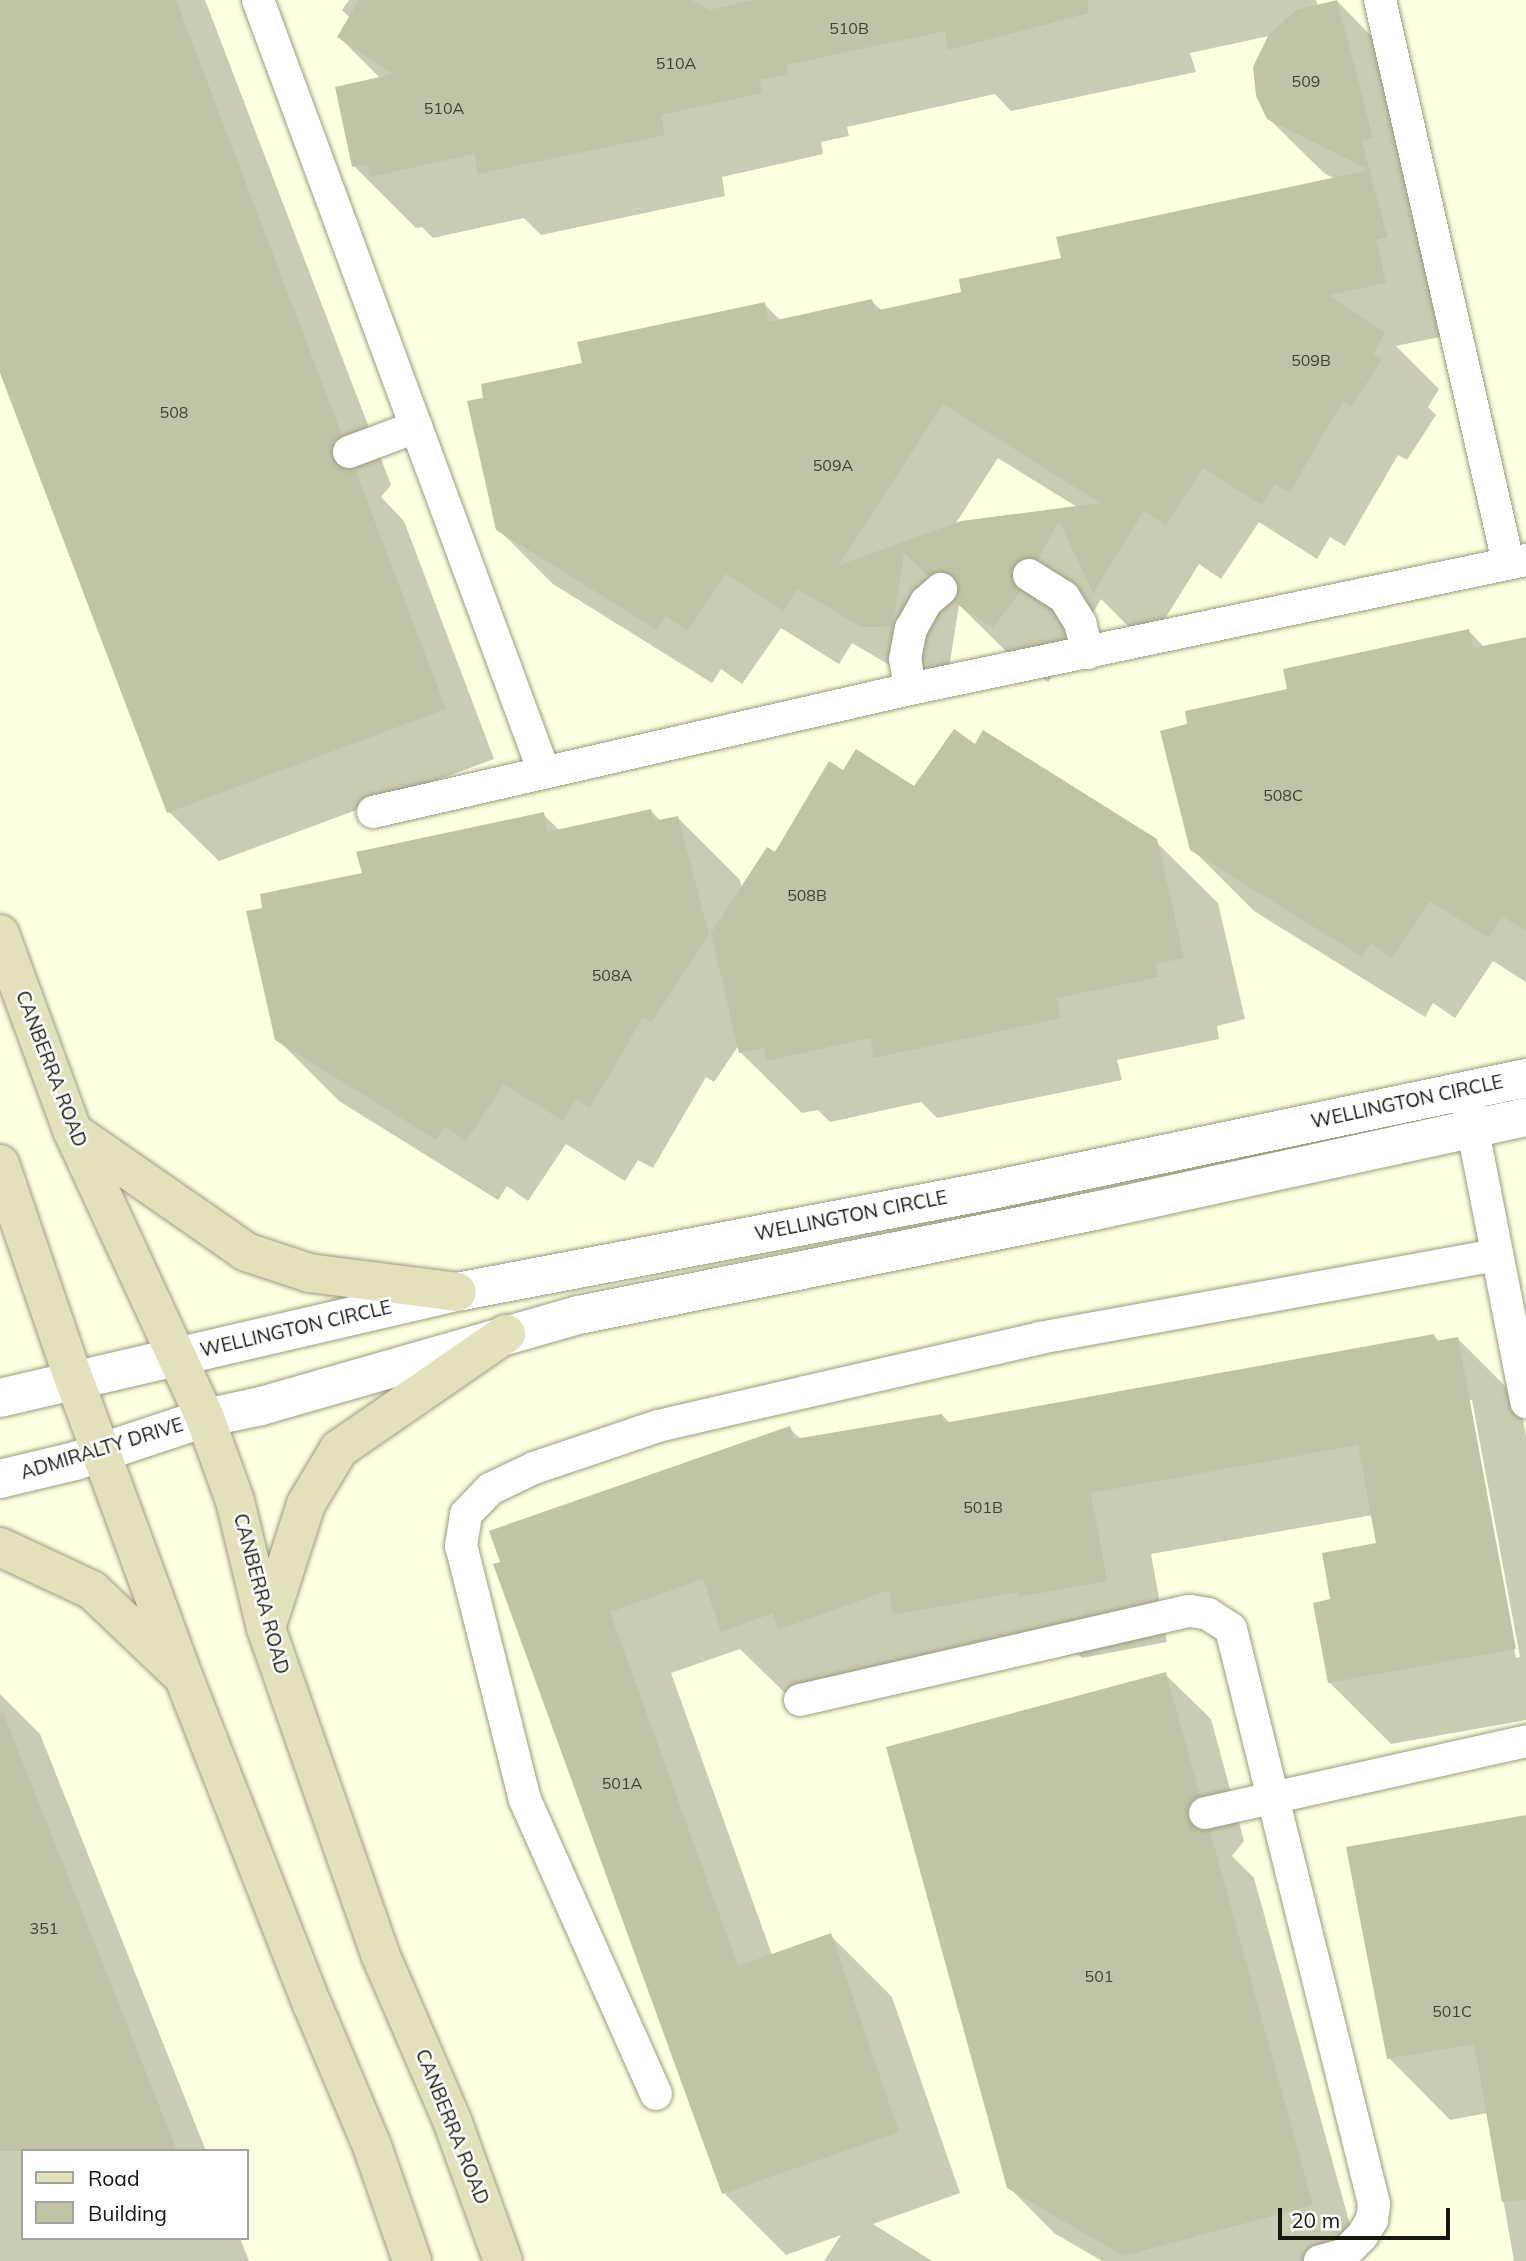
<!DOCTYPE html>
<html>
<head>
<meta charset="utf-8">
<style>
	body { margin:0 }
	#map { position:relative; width:1526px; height:2261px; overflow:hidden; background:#fefee1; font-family:Mulish,sans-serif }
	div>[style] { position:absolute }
	.shadow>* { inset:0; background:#0003 }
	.building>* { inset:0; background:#c2c2a6 }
	.roads { filter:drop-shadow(0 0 2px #9b9b80) drop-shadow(0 0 2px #9b9b80) }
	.lane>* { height:32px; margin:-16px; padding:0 16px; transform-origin:16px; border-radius:16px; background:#fff }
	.street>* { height:38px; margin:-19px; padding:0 19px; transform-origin:19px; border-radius:19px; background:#fff }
	.secondary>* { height:38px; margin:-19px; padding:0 19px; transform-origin:19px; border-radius:19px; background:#e2e1bb }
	span { translate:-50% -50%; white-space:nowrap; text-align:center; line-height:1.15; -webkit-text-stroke:5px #fff; paint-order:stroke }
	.number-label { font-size:16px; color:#414132 }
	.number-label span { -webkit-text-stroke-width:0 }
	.street-label { font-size:19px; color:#16160c }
	.legend { position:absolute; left:21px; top:2149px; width:228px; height:91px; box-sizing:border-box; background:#fff; border:2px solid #a2a29e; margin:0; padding:9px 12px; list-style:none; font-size:21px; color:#16160c }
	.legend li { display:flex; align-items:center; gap:14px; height:35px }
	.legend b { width:35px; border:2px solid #a2a29e }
	.scale { position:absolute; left:1278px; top:2208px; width:172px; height:32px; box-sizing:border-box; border:4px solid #16160c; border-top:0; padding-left:9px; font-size:21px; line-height:24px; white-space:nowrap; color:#16160c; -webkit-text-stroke:5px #fff; paint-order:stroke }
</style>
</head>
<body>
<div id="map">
	<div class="shadow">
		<i style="clip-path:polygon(0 0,205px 0,391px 485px,381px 497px,404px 521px,494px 759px,219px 861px,169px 812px,0 368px)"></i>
		<i style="clip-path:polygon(evenodd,349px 0,1316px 0,1318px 6px,1337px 1px,1391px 56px,1441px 292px,1430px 294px,1440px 337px,1396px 346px,1439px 389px,1428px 407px,1436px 415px,1407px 460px,1398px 455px,1345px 546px,1330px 537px,1317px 559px,1259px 522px,1221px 579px,1199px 564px,1148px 646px,1101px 599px,1093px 613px,1076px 613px,1067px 621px,1067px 639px,1074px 647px,1048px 682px,1011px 656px,959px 605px,947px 681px,917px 681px,852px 643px,839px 664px,781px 628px,742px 684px,721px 669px,712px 683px,553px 584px,498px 529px,485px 399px,764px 304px,781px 321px,872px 301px,882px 311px,964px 293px,1063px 259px,1335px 179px,1324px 173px,1268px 118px,1269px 36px,1190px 53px,1196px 72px,1011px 111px,995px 94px,847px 127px,849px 136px,821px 142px,823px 154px,722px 177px,725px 196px,541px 235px,524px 218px,433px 238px,422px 227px,416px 228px,354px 166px,381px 79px,339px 37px,350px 18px,342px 10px,349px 0,998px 458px,1077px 507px,954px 526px,998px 458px)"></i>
		<i style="clip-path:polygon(1469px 631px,1485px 648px,1526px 639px,1526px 982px,1493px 961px,1455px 1018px,1433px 1003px,1425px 1017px,1254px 911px,1192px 849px,1189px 726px)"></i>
		<i style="clip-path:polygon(976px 747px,1155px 841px,1218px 903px,1245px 1019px,1217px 1026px,1219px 1039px,1117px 1060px,1122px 1080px,937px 1118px,921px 1102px,830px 1122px,818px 1110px,802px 1113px,740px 1052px,739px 1045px,714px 1082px,706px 1077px,653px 1168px,638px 1160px,625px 1181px,566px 1144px,528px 1201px,507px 1186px,498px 1200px,339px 1101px,277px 1039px,264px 909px,543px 814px,560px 831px,651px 811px,661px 821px,678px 818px,740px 880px,742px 889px,844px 772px,915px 788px)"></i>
		<i style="clip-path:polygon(evenodd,1434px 1336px,1440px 1342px,1458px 1339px,1519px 1400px,1526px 1436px,1526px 1720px,1391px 1744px,1329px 1682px,1332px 1601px,1378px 1544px,1373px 1515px,1151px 1554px,1167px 1642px,1082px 1658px,1078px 1654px,957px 1676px,842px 1690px,828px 1677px,785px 1693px,740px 1649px,671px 1673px,772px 1955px,830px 1935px,892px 1997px,960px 2193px,873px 2224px,932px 2261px,824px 2261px,841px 2235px,786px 2255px,724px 2193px,495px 1566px,789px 1428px,802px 1440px,942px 1415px,950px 1423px,1434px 1336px,1468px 1400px,1472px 1400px,1520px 1657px,1516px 1658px,1468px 1400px)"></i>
		<i style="clip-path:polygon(1165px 1674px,1211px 1719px,1244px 1841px,1232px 1856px,1254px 1878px,1360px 2261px,1102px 2261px,1054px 2233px,1009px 2187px)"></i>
		<i style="clip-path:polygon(0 1694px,40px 1734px,206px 2151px,23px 2151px,23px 2238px,240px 2238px,249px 2261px,0 2261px)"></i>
		<i style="clip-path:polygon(1526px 1817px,1526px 2261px,1514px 2261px,1488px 2113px,1450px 2120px,1389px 2058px)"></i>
	</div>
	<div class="building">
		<i style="clip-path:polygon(0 0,176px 0,342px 435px,331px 448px,332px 459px,345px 470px,355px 469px,446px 709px,167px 813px,0 373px)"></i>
		<i style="clip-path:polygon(359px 0,691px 0,709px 10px,753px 0,1087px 0,1089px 13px,948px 50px,945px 31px,786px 65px,788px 74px,760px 80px,762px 93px,661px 115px,665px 135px,478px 174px,474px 154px,370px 177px,367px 164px,352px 167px,335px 87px,393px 74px,337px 37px)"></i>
		<i style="clip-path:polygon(evenodd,1337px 0,1373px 138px,1362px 140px,1387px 237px,1376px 240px,1386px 283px,1329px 295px,1385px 333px,1373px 354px,1382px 359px,1351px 407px,1343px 401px,1290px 492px,1275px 484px,1262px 505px,1203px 468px,1166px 525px,1144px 511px,1093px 593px,1059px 521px,1038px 559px,1021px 559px,1013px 566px,1013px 583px,1021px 591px,993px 628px,954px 602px,959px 586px,954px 577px,938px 571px,928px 576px,904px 553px,892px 627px,861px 627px,797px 589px,784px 611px,726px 574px,687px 631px,666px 616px,657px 630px,496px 530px,467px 401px,483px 398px,481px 384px,582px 363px,577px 342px,765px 302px,768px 322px,872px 299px,875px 311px,961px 292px,959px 279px,1061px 258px,1056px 237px,1369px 170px,1267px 119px,1256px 96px,1253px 67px,1268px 36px,1296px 10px,1337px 0,943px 404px,1100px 503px,961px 521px,839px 565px,943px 404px)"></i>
		<i style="clip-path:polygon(1469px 629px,1473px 648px,1526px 637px,1526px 931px,1502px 916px,1489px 938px,1430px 901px,1392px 958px,1371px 943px,1362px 957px,1190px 850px,1160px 731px,1187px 724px,1185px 711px,1287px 689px,1283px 669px)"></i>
		<i style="clip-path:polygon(954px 729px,975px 744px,983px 730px,1157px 839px,1184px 958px,1156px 964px,1159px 977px,1056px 998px,1061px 1018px,874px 1058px,870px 1038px,766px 1061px,764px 1048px,739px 1053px,711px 933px,767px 847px,775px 852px,829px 761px,843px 770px,856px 749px,914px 786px)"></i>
		<i style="clip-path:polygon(651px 809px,654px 821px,678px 816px,709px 934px,652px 1022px,643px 1017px,590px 1108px,576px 1099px,563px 1121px,504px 1084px,466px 1141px,445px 1126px,436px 1140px,275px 1040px,246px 911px,262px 908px,260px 894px,362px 873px,356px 852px,544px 812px,547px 832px)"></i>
		<i style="clip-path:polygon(1434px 1334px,1436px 1341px,1458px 1337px,1516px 1649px,1328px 1683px,1313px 1603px,1330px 1599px,1322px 1553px,1376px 1543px,1358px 1445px,1091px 1493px,1107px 1581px,1019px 1597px,1018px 1592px,893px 1615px,889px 1590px,778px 1630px,773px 1613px,721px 1632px,703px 1579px,610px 1612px,738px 1966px,831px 1933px,899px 2132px,722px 2194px,493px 1564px,500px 1562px,489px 1531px,790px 1426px,795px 1439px,942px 1414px,944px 1423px)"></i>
		<i style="clip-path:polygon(1166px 1672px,1200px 1796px,1188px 1807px,1187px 1818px,1199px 1830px,1210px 1831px,1313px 2205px,1123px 2256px,1007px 2188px,886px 1747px)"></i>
		<i style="clip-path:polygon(3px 1712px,177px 2151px,0 2151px,0 1713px)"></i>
		<i style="clip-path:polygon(1526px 1815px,1526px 2200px,1502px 2202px,1474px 2044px,1387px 2059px,1346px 1847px)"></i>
	</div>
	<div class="roads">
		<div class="lane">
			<i style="left:258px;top:0;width:823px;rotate:69.67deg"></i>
			<i style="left:1380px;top:0;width:576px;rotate:77.17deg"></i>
			<i style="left:349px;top:452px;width:72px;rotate:-20.5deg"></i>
			<i style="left:1029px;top:575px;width:41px;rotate:32.2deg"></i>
			<i style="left:1064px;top:597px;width:31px;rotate:58deg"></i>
			<i style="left:1080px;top:623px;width:31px;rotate:75deg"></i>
			<i style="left:910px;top:689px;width:30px;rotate:-99deg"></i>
			<i style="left:905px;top:659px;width:31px;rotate:-79deg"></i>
			<i style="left:911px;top:629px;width:31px;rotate:-61deg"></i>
			<i style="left:926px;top:602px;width:20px;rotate:-41deg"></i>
			<i style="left:373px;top:812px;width:551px;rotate:-12.9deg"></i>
			<i style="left:910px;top:689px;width:629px;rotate:-11.83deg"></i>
			<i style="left:1468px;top:1105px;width:303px;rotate:78.9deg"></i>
			<i style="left:800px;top:1700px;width:400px;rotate:-12.9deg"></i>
			<i style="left:1190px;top:1611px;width:18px;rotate:9deg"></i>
			<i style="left:1208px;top:1614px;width:27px;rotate:33deg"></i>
			<i style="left:1231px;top:1629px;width:593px;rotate:76.03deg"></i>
			<i style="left:1374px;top:2204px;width:16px;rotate:97deg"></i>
			<i style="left:1372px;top:2220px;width:19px;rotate:122deg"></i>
			<i style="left:1362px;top:2236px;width:27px;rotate:135deg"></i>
			<i style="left:1343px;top:2255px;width:24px;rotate:165deg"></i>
			<i style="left:1205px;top:1813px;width:329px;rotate:-12.6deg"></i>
			<i style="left:656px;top:2094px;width:322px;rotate:-114deg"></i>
			<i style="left:525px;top:1800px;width:262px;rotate:-104.1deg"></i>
			<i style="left:461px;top:1546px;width:32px;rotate:-81deg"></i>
			<i style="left:466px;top:1514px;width:35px;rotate:-46deg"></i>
			<i style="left:490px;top:1489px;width:49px;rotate:-25.5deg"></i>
			<i style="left:534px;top:1468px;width:131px;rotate:-18.7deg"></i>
			<i style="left:658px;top:1426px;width:151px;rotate:-13deg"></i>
			<i style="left:805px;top:1392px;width:241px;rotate:-12.9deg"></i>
			<i style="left:1040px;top:1338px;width:463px;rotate:-10.3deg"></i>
		</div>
		<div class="street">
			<i style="left:0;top:1398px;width:469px;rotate:-13.1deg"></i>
			<i style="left:457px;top:1292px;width:540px;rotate:-10.79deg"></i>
			<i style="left:987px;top:1191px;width:551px;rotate:-11.84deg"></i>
			<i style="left:0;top:1479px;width:77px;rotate:-13.5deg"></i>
			<i style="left:75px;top:1461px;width:137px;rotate:-18.3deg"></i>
			<i style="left:205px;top:1418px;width:57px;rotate:-12.1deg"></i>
			<i style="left:261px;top:1406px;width:331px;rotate:-16deg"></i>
			<i style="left:579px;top:1315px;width:526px;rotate:-11.4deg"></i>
			<i style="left:1095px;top:1211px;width:441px;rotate:-12.3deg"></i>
		</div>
		<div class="secondary">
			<i style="left:0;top:934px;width:211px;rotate:69.8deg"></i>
			<i style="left:73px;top:1132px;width:315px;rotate:65.2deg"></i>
			<i style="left:205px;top:1418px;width:88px;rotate:70.1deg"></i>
			<i style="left:235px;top:1501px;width:131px;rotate:76.3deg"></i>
			<i style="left:266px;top:1628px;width:345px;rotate:70.7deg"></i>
			<i style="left:380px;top:1954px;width:184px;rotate:66.6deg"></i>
			<i style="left:453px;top:2123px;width:147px;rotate:70.1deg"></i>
			<i style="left:75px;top:1133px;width:208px;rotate:34.8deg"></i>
			<i style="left:246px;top:1252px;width:66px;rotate:18.4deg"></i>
			<i style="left:309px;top:1273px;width:149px;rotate:7.3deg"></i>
			<i style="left:0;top:1164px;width:210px;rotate:71.1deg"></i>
			<i style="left:68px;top:1363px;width:336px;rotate:69.8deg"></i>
			<i style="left:184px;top:1678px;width:350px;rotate:68.6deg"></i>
			<i style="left:312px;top:2004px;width:154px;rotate:67.1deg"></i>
			<i style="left:372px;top:2146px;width:122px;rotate:70.8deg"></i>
			<i style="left:0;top:1547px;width:102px;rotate:25.1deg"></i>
			<i style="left:92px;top:1590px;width:119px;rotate:43.6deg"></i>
			<i style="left:266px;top:1628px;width:130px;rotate:-72.1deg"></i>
			<i style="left:306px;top:1504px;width:64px;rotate:-59deg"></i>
			<i style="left:339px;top:1449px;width:203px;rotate:-34.6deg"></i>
		</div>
	</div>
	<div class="number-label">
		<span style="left:849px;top:28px">510B</span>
		<span style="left:676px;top:63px">510A</span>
		<span style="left:1306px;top:81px">509</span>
		<span style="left:444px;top:108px">510A</span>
		<span style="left:1311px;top:360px">509B</span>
		<span style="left:174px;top:412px">508</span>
		<span style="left:833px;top:465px">509A</span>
		<span style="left:1283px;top:795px">508C</span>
		<span style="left:807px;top:895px">508B</span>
		<span style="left:612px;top:975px">508A</span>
		<span style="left:983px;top:1507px">501B</span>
		<span style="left:622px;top:1783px">501A</span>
		<span style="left:44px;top:1928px">351</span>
		<span style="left:1099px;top:1976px">501</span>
		<span style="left:1452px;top:2011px">501C</span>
	</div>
	<div class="street-label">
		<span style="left:51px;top:1069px;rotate:69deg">CANBERRA ROAD</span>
		<span style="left:1407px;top:1102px;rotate:-12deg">WELLINGTON CIRCLE</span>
		<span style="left:851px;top:1216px;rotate:-11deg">WELLINGTON CIRCLE</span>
		<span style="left:296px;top:1329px;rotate:-13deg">WELLINGTON CIRCLE</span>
		<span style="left:102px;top:1449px;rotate:-17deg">ADMIRALTY DRIVE</span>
		<span style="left:261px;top:1594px;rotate:75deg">CANBERRA ROAD</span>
		<span style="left:452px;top:2127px;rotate:68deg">CANBERRA ROAD</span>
	</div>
	<ul class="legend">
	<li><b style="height:9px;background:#e2e1bb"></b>Road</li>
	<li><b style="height:19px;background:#c2c2a6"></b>Building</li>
	</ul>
	<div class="scale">20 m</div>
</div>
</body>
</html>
